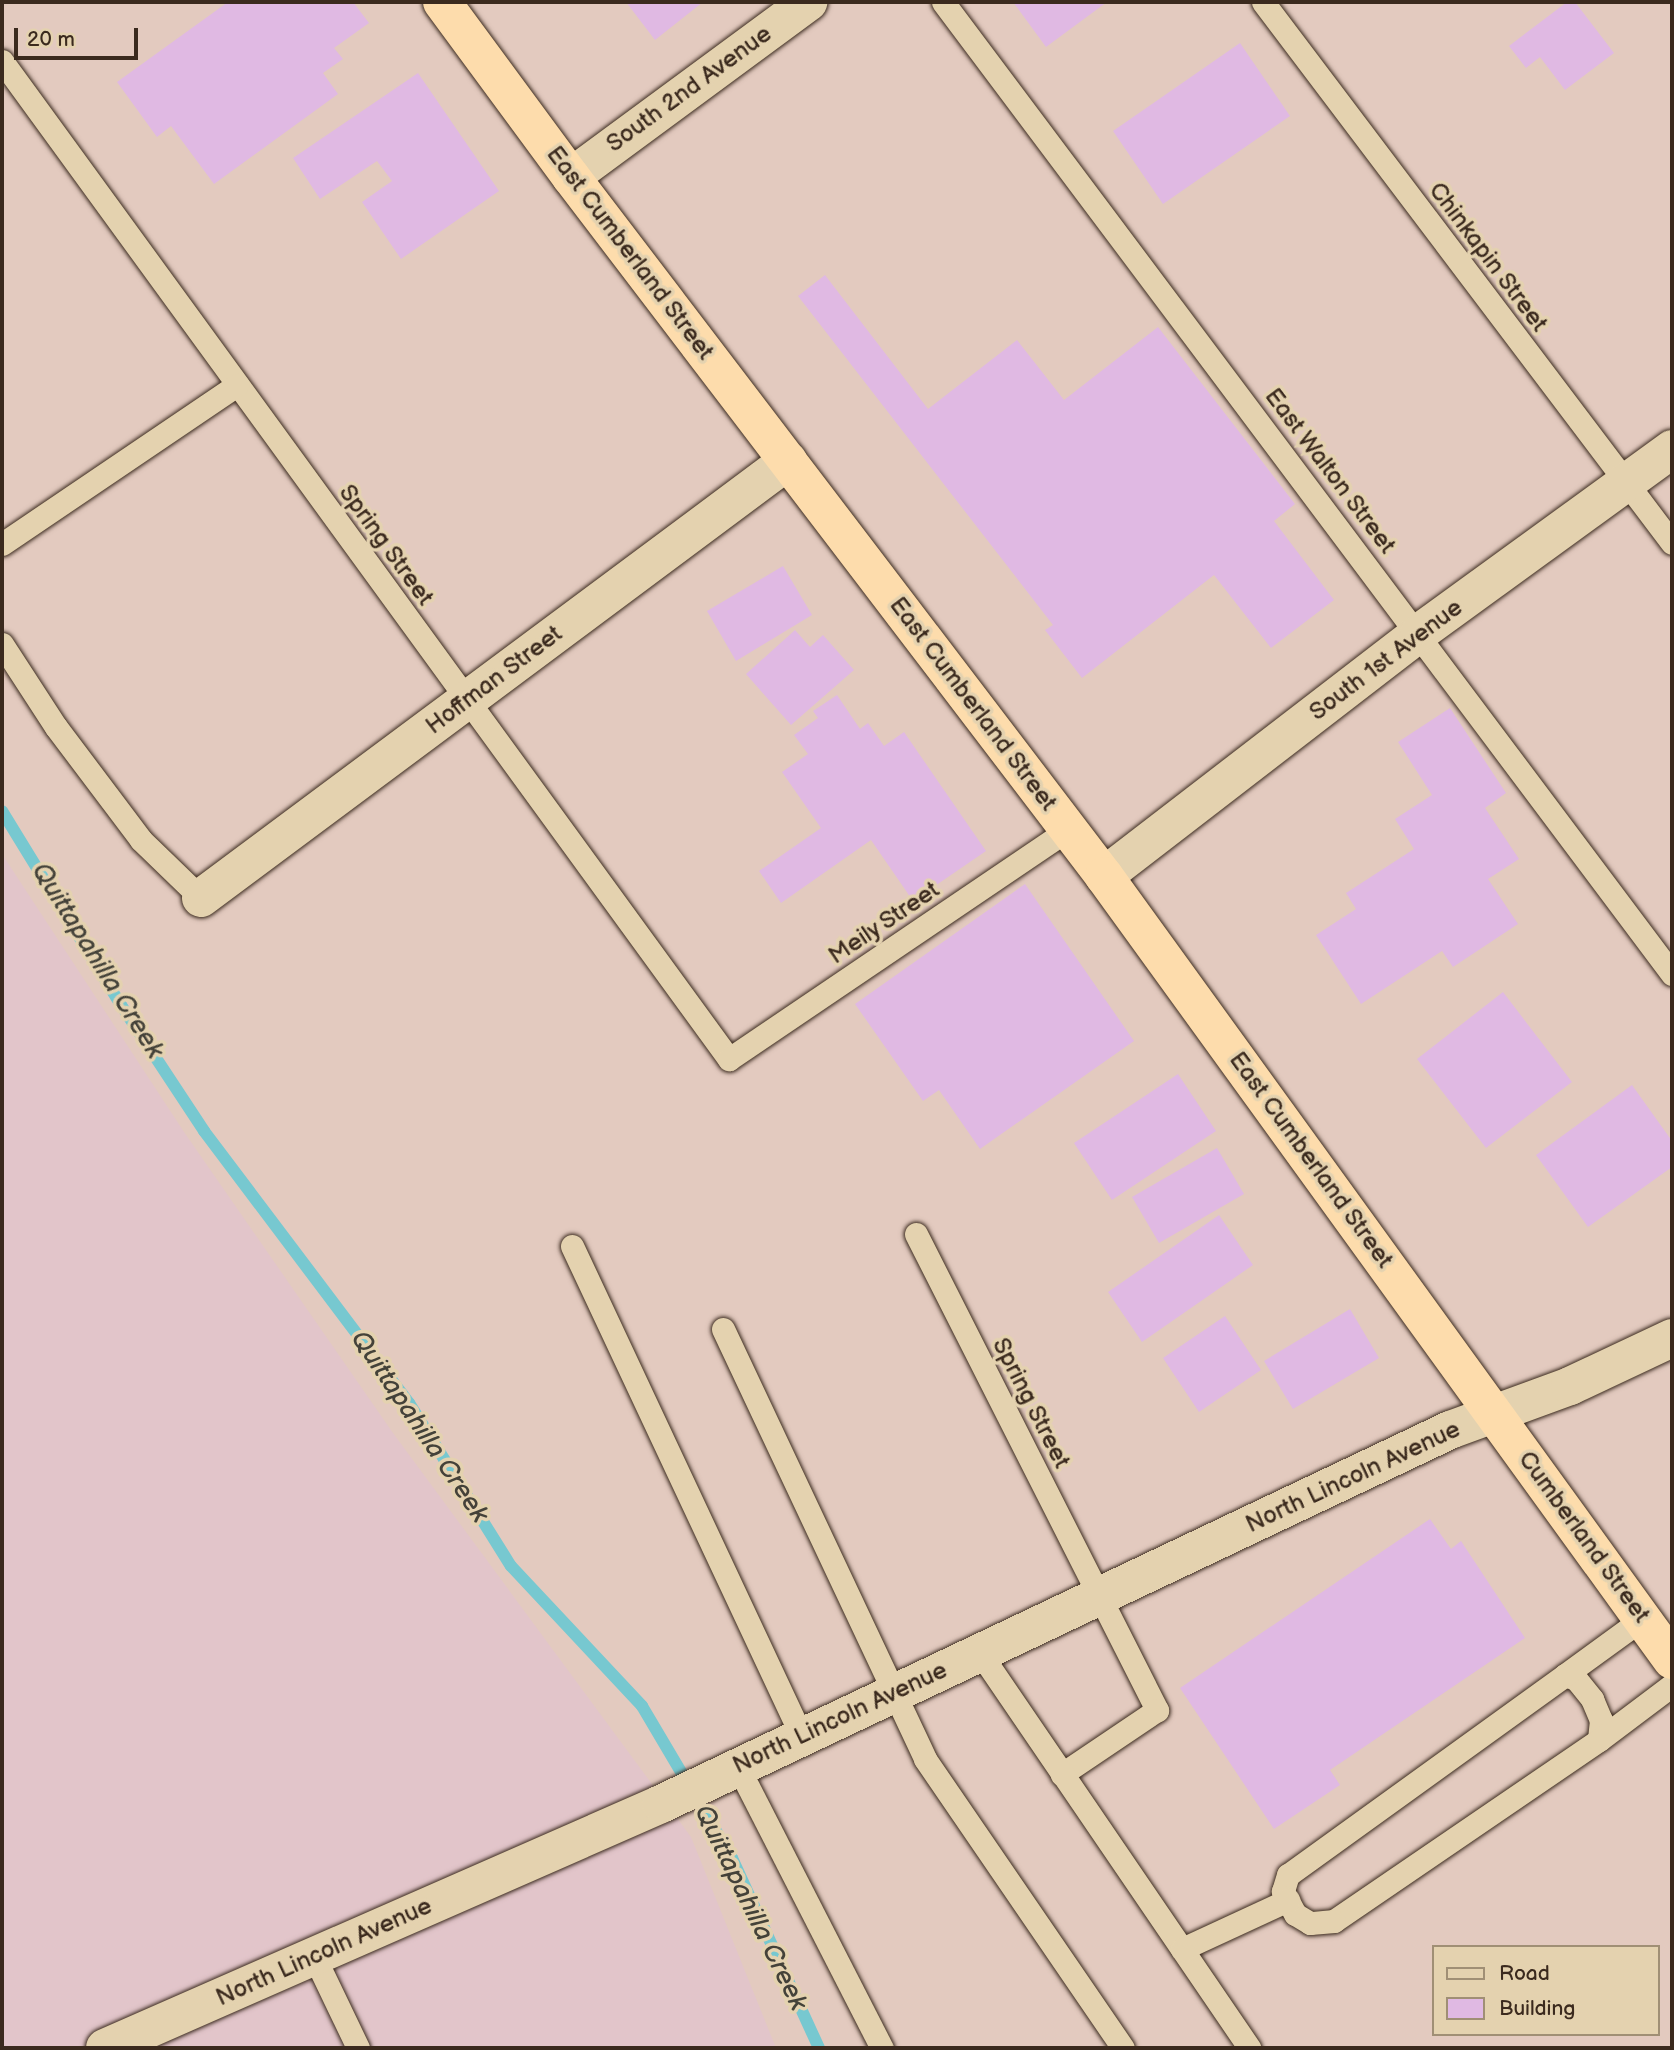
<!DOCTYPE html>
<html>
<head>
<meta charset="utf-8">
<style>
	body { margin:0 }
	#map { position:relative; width:1674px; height:2050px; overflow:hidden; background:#e3cabf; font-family:"Balsamiq Sans",sans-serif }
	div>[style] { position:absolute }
	.built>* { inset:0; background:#e2c5ca }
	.stream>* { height:12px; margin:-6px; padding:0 6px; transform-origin:6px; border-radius:6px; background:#77c8d0 }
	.building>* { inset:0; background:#e0b9e3 }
	.roads { filter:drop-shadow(0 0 2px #3b2a1e) drop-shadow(0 0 2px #3b2a1e) }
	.service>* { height:23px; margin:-11.5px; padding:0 11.5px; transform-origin:11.5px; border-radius:11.5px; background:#e4d2af }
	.minor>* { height:38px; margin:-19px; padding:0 19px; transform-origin:19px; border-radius:19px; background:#e4d2af }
	.secondary>* { height:38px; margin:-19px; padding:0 19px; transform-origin:19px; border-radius:19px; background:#e4d2af }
	.trunk>* { height:38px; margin:-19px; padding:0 19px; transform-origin:19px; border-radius:19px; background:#fddcac }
	span { translate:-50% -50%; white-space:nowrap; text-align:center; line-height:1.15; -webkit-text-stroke:7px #e4d2af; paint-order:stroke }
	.street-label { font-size:24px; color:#3b2a1e }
	.water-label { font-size:26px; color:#444239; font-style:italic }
	.frame { position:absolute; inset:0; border:4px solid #3b2a1e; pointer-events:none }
	.legend { position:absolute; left:1432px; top:1945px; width:228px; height:91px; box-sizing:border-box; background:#e4d2af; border:2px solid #a08f75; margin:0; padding:9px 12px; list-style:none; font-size:21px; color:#3b2a1e }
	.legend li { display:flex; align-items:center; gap:14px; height:35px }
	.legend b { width:35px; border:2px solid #a08f75 }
	.scale { position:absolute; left:14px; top:28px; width:124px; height:32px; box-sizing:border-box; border:4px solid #3b2a1e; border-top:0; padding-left:9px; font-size:21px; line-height:24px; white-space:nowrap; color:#3b2a1e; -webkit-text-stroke:5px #e4d2af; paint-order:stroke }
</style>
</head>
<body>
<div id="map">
	<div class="built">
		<i style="clip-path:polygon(2px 854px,184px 1132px,393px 1433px,691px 1837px,776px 2048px,2px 2048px)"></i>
	</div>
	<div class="stream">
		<i style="left:2px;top:811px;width:228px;rotate:58.5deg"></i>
		<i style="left:121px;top:1005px;width:151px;rotate:56.6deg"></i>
		<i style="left:204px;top:1131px;width:341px;rotate:53deg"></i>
		<i style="left:409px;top:1403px;width:192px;rotate:58deg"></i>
		<i style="left:511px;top:1566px;width:192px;rotate:46.9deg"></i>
		<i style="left:642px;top:1706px;width:177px;rotate:59.4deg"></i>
		<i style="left:732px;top:1858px;width:209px;rotate:65.4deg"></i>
	</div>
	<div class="building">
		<i style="clip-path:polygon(228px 2px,353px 2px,369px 23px,334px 48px,343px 59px,323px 73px,338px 94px,214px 184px,171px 126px,157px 137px,117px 82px)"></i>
		<i style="clip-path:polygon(626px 2px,703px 2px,655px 40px)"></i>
		<i style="clip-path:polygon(1013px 2px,1107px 2px,1046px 47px)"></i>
		<i style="clip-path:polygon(1567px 2px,1575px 2px,1614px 53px,1565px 90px,1540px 57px,1526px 68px,1509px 46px)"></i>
		<i style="clip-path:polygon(1240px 43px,1290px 116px,1163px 204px,1113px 131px)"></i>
		<i style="clip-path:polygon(418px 73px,499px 191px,401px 259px,362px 202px,392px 181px,377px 161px,320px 199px,293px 158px)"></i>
		<i style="clip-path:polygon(825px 275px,928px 409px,1017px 340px,1064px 400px,1158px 327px,1295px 504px,1274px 521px,1334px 600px,1271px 648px,1214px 575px,1082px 678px,1045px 630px,1053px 625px,798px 296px)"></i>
		<i style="clip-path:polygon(783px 566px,812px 615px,736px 661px,707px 611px)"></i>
		<i style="clip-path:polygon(795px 630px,810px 647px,823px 635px,854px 670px,791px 725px,746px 674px)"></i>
		<i style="clip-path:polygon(837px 695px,860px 729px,868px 723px,884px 746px,904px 732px,986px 851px,913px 901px,871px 840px,781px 903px,759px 871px,821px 828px,782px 772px,808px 754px,794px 735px,818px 718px,813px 711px)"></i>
		<i style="clip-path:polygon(1450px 708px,1506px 793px,1485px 808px,1519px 859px,1488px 879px,1518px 924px,1453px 967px,1442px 951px,1361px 1004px,1316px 935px,1356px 909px,1346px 893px,1414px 849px,1395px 819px,1432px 795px,1398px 742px)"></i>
		<i style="clip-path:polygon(1025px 884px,1134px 1041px,980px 1149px,939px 1090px,923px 1101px,855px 1004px)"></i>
		<i style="clip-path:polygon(1503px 992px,1572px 1082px,1486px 1148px,1417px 1059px)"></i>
		<i style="clip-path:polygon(1178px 1074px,1216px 1131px,1112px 1200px,1074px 1143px)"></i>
		<i style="clip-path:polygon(1632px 1085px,1672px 1141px,1672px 1167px,1588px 1227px,1536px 1155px)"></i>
		<i style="clip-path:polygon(1217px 1148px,1244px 1194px,1159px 1243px,1132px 1197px)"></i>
		<i style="clip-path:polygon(1219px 1215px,1253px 1265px,1142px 1342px,1108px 1292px)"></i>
		<i style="clip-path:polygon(1350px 1309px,1379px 1358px,1293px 1409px,1264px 1361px)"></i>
		<i style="clip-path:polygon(1225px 1316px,1261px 1370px,1199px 1412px,1163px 1358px)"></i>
		<i style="clip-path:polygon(1430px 1519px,1451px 1549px,1461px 1541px,1525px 1638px,1330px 1770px,1340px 1785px,1274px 1829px,1180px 1688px)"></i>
	</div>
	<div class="roads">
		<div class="service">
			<i style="left:943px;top:2px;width:1215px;rotate:53.13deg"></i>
			<i style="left:1263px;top:2px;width:678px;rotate:52.91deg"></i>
			<i style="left:2px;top:61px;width:1235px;rotate:53.93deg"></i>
			<i style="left:729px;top:1059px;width:410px;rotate:-34.1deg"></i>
			<i style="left:2px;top:544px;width:284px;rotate:-34.1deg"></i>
			<i style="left:2px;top:644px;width:99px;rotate:57deg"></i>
			<i style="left:56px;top:727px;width:141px;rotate:53deg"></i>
			<i style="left:141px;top:840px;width:83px;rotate:44deg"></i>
			<i style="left:916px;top:1234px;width:534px;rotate:63.15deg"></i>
			<i style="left:1157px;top:1710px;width:115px;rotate:146deg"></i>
			<i style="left:572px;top:1246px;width:542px;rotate:64.9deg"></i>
			<i style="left:723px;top:1329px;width:475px;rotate:64.8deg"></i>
			<i style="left:925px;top:1759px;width:350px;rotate:55.6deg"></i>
			<i style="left:980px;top:1653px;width:478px;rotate:55.7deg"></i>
			<i style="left:1565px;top:1675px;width:12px;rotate:20deg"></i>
			<i style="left:1576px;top:1679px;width:26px;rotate:51deg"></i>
			<i style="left:1592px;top:1699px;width:23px;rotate:67deg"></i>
			<i style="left:1601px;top:1720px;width:20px;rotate:96deg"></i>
			<i style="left:1599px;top:1740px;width:321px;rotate:145.7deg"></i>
			<i style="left:1334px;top:1921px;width:24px;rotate:175deg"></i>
			<i style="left:1310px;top:1923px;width:17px;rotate:-149deg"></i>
			<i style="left:1295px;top:1914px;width:26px;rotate:-118deg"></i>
			<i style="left:1283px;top:1891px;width:17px;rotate:-73deg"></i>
			<i style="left:1288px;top:1875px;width:342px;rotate:-35.8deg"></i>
			<i style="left:1565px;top:1675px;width:95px;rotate:-36deg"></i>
			<i style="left:1599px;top:1740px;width:91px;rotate:-37deg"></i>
			<i style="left:738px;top:1767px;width:316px;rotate:62.9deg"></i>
			<i style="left:1182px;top:1949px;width:117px;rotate:-24.8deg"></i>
			<i style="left:314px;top:1956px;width:102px;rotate:64.4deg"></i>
		</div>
		<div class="minor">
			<i style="left:571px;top:177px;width:295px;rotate:-36.4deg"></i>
			<i style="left:1104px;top:876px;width:398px;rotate:-37.6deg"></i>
			<i style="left:1419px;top:633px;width:313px;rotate:-36deg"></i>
			<i style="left:201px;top:898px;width:732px;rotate:-36.67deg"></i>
		</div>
		<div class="secondary">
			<i style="left:105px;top:2048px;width:607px;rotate:-23.69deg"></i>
			<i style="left:661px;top:1804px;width:873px;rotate:-25.36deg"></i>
			<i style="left:1450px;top:1430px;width:128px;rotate:-20.1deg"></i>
			<i style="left:1570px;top:1386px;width:113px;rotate:-25.2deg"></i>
		</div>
		<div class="trunk">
			<i style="left:442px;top:2px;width:217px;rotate:53.6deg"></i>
			<i style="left:571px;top:177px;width:879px;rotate:52.67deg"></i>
			<i style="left:1104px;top:876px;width:968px;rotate:54.08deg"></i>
		</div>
	</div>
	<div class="street-label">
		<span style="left:689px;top:89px;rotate:-36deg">South 2nd Avenue</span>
		<span style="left:630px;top:253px;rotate:53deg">East Cumberland Street</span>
		<span style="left:1488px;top:257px;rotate:53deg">Chinkapin Street</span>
		<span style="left:1330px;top:471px;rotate:53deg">East Walton Street</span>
		<span style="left:386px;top:545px;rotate:54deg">Spring Street</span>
		<span style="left:1386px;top:660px;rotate:-37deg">South 1st Avenue</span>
		<span style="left:494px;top:680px;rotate:-37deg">Hoffman Street</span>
		<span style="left:973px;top:704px;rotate:53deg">East Cumberland Street</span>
		<span style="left:884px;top:923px;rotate:-34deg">Meily Street</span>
		<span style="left:1311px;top:1160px;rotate:54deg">East Cumberland Street</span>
		<span style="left:1031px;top:1403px;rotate:63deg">Spring Street</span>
		<span style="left:1353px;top:1477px;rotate:-25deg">North Lincoln Avenue</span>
		<span style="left:1584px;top:1537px;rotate:54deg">Cumberland Street</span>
		<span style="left:840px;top:1718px;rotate:-25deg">North Lincoln Avenue</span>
		<span style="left:324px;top:1952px;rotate:-24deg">North Lincoln Avenue</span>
	</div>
	<div class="water-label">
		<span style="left:97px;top:961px;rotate:58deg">Quittapahilla Creek</span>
		<span style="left:419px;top:1427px;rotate:56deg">Quittapahilla Creek</span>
		<span style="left:750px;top:1908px;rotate:64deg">Quittapahilla Creek</span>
	</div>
	<div class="frame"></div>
	<ul class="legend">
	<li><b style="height:9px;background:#e4d2af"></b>Road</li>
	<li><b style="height:19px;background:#e0b9e3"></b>Building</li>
	</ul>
	<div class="scale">20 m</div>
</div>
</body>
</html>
